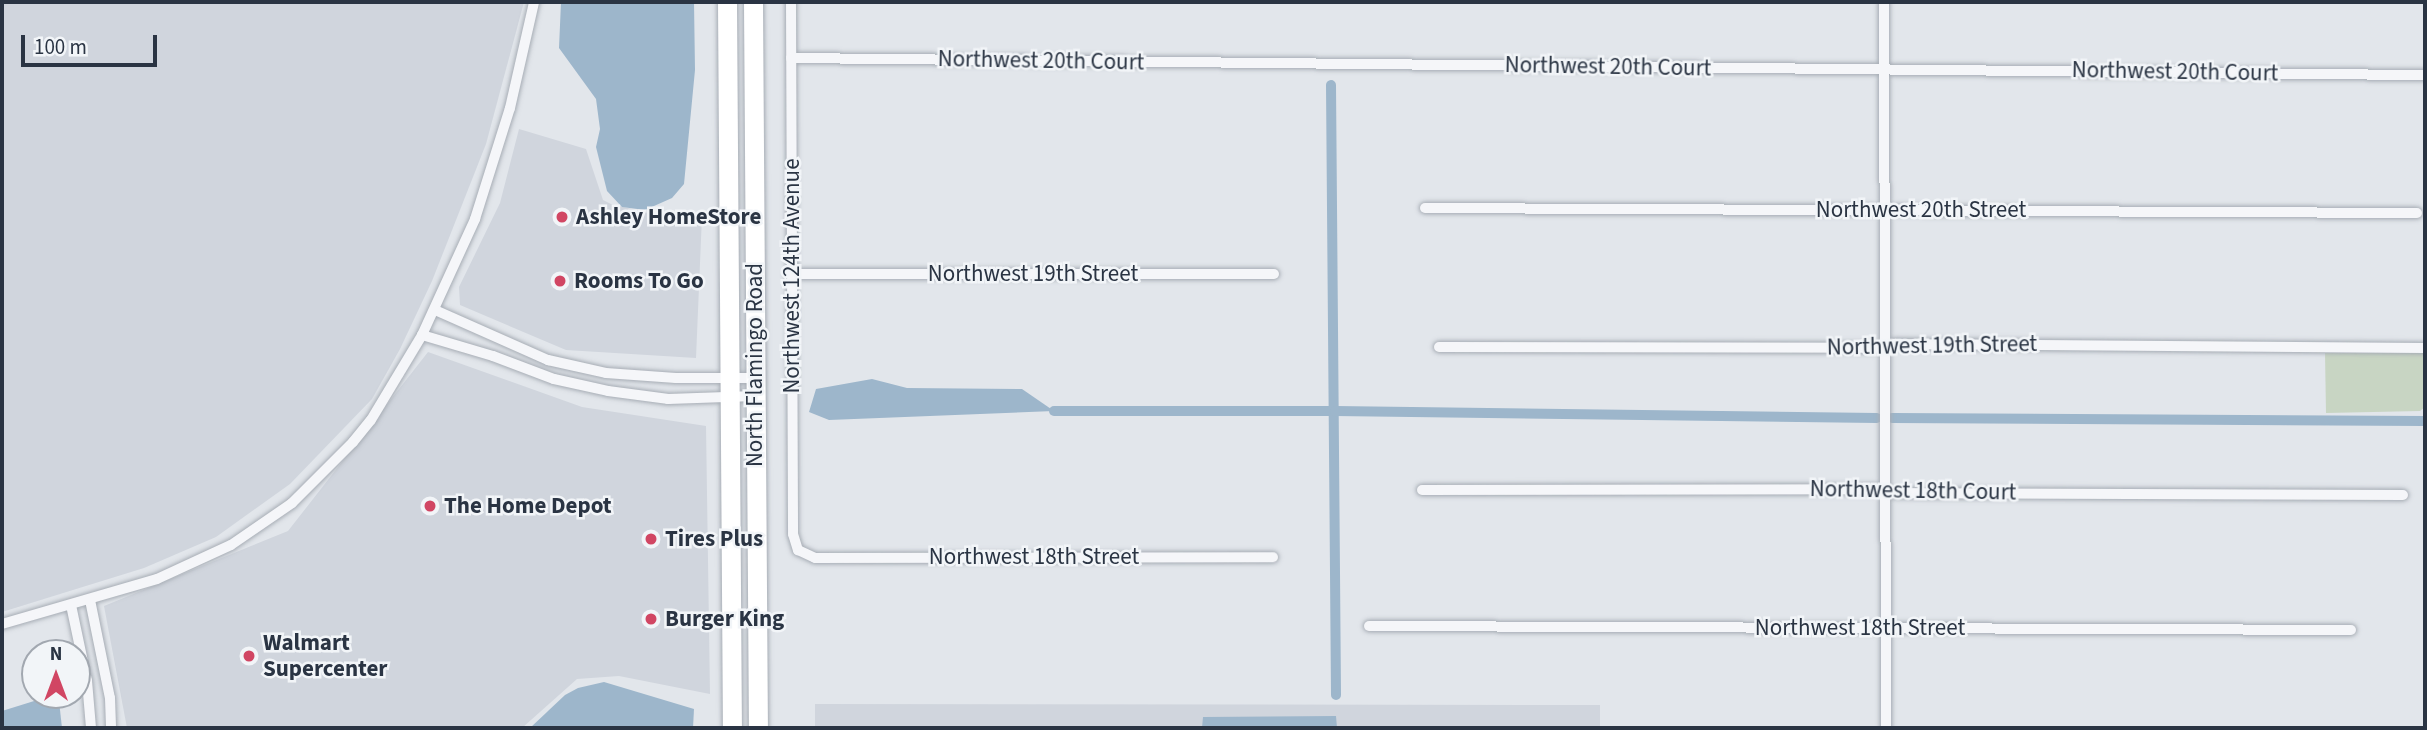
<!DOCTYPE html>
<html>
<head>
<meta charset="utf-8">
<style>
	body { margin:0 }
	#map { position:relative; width:2427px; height:730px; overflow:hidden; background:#e2e6eb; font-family:"Source Sans 3",sans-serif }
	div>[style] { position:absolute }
	.built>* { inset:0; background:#d0d5dd }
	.green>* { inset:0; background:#c8d5c3 }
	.water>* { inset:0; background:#9db6cb }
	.canal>* { height:10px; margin:-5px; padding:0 5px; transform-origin:5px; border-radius:5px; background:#9db6cb }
	.roads { filter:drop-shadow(0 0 2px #a7adb5) drop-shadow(0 0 2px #a7adb5) }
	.street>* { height:10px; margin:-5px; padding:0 5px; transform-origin:5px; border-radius:5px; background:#f5f6f9 }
	.highway>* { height:19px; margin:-9.5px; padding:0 9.5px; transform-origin:9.5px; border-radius:9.5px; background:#fff }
	.dots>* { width:19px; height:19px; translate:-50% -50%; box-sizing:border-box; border:4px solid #f2f5f8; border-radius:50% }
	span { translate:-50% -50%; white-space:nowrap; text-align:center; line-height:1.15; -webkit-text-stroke:5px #f2f5f8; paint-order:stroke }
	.street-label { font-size:23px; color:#2a3443 }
	.poi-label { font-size:23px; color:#2a3443; font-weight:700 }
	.left { translate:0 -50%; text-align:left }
	.frame { position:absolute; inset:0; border:4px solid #2a3443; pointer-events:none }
	.north { position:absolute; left:21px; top:639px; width:70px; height:70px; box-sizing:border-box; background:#f2f5f8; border:2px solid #a2a8b0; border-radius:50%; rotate:0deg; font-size:19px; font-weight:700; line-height:28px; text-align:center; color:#2a3443 }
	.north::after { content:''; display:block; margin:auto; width:24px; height:32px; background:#d14663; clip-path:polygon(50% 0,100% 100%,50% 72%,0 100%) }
	.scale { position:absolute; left:21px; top:35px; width:136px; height:32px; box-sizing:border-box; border:4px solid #2a3443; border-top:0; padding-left:9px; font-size:21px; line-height:24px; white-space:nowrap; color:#2a3443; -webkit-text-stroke:5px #f2f5f8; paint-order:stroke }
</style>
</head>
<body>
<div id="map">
	<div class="built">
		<i style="clip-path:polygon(2px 2px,524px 2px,486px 144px,432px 281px,400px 349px,372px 399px,290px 484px,216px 537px,144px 568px,2px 612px)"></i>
		<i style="clip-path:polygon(519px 129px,586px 149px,603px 200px,611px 204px,652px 214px,702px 216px,696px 358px,566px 350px,460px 305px,459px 287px,500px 203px)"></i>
		<i style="clip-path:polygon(428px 352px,582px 407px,706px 426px,710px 694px,619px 676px,577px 679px,522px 728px,127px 728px,104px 606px,288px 531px)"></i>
		<i style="clip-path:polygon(815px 704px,1600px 705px,1600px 728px,815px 728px)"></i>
	</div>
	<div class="green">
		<i style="clip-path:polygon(2325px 353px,2425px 353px,2425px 407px,2420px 411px,2326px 413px)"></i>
	</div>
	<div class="water">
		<i style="clip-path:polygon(561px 2px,694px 2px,695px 70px,684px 184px,672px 198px,645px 210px,622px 207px,607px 191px,596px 147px,600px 129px,596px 99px,559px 48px)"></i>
		<i style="clip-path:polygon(872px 379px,907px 388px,1022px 389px,1054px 411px,829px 420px,809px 412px,816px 389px)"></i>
		<i style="clip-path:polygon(604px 682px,694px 709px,693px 728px,530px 728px,565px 695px,578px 688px)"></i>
		<i style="clip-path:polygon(47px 697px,59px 701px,62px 728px,2px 728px,2px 711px)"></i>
		<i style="clip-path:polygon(1336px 716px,1337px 728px,1202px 728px,1203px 717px)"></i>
	</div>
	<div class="canal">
		<i style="left:1331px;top:85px;width:610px;rotate:89.53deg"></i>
		<i style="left:1054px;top:411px;width:281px"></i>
		<i style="left:1335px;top:411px;width:542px;rotate:0.74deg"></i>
		<i style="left:1892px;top:418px;width:533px;rotate:0.32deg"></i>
	</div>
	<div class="roads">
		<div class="street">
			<i style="left:791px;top:2px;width:532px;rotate:89.78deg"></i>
			<i style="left:793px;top:534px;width:17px;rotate:73deg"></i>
			<i style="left:798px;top:550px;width:19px;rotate:25deg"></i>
			<i style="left:815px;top:558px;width:458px;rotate:-0.1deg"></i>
			<i style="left:1884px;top:2px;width:726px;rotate:89.84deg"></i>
			<i style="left:791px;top:58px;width:1634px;rotate:0.6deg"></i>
			<i style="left:1425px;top:208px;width:992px;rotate:0.29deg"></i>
			<i style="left:791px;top:274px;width:483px"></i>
			<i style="left:435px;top:310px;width:124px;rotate:23.9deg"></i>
			<i style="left:548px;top:360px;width:59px;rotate:12.6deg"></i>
			<i style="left:606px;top:373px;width:70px;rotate:4.1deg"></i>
			<i style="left:676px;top:378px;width:79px"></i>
			<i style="left:422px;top:335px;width:74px;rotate:16.5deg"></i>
			<i style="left:493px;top:356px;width:65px;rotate:20.7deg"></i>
			<i style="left:554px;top:379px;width:55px;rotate:12.5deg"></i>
			<i style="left:608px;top:391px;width:61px;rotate:7.6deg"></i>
			<i style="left:668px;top:399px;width:87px;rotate:-2deg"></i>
			<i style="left:1439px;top:347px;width:446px;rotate:0.1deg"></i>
			<i style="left:1885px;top:348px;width:11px;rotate:-22deg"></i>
			<i style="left:1895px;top:344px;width:530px;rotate:0.43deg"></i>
			<i style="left:1422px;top:490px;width:452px;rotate:-0.1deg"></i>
			<i style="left:1874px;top:489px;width:20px;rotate:11deg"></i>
			<i style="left:1894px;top:493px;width:509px;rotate:0.23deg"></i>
			<i style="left:90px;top:600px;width:100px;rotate:78.5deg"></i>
			<i style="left:110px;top:698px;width:30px;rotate:88deg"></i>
			<i style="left:71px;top:605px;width:78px;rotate:78.1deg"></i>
			<i style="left:87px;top:681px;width:47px;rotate:85.1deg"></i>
			<i style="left:2px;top:624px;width:161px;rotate:-16.2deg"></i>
			<i style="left:157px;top:579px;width:81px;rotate:-24.7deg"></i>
			<i style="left:231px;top:545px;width:74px;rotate:-34.5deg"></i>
			<i style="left:292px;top:503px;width:86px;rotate:-45deg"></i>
			<i style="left:353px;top:442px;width:28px;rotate:-51deg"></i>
			<i style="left:371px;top:420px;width:99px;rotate:-59deg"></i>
			<i style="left:422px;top:335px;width:128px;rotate:-65.4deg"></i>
			<i style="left:475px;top:219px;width:116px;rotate:-72.5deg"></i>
			<i style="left:510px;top:108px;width:109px;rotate:-77.2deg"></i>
			<i style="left:1369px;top:626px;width:982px;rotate:0.23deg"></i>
		</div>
		<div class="highway">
			<i style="left:727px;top:2px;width:726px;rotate:89.61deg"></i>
			<i style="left:753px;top:2px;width:726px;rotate:89.61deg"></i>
		</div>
	</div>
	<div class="dots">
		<i style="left:562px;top:217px;background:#d14663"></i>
		<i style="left:560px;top:281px;background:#d14663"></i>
		<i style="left:430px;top:506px;background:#d14663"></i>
		<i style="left:651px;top:539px;background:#d14663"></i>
		<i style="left:651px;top:619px;background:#d14663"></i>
		<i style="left:249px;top:656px;background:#d14663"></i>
	</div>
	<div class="street-label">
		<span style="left:1041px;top:61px;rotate:1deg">Northwest 20th Court</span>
		<span style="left:1608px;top:67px;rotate:1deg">Northwest 20th Court</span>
		<span style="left:2175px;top:72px;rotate:1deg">Northwest 20th Court</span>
		<span style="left:1921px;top:210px">Northwest 20th Street</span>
		<span style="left:1033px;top:274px">Northwest 19th Street</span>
		<span style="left:792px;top:276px;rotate:-90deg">Northwest 124th Avenue</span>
		<span style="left:1932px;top:346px;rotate:-1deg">Northwest 19th Street</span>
		<span style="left:755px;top:365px;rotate:-90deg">North Flamingo Road</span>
		<span style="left:1913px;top:491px;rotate:1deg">Northwest 18th Court</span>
		<span style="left:1034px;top:557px">Northwest 18th Street</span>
		<span style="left:1860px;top:628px">Northwest 18th Street</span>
	</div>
	<div class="poi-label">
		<span class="left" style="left:576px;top:217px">Ashley HomeStore</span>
		<span class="left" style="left:574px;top:281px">Rooms To Go</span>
		<span class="left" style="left:444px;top:506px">The Home Depot</span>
		<span class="left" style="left:665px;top:539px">Tires Plus</span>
		<span class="left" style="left:665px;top:619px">Burger King</span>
		<span class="left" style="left:263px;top:656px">Walmart<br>Supercenter</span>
	</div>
	<div class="frame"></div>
	<div class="north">N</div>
	<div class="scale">100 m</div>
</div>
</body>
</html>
